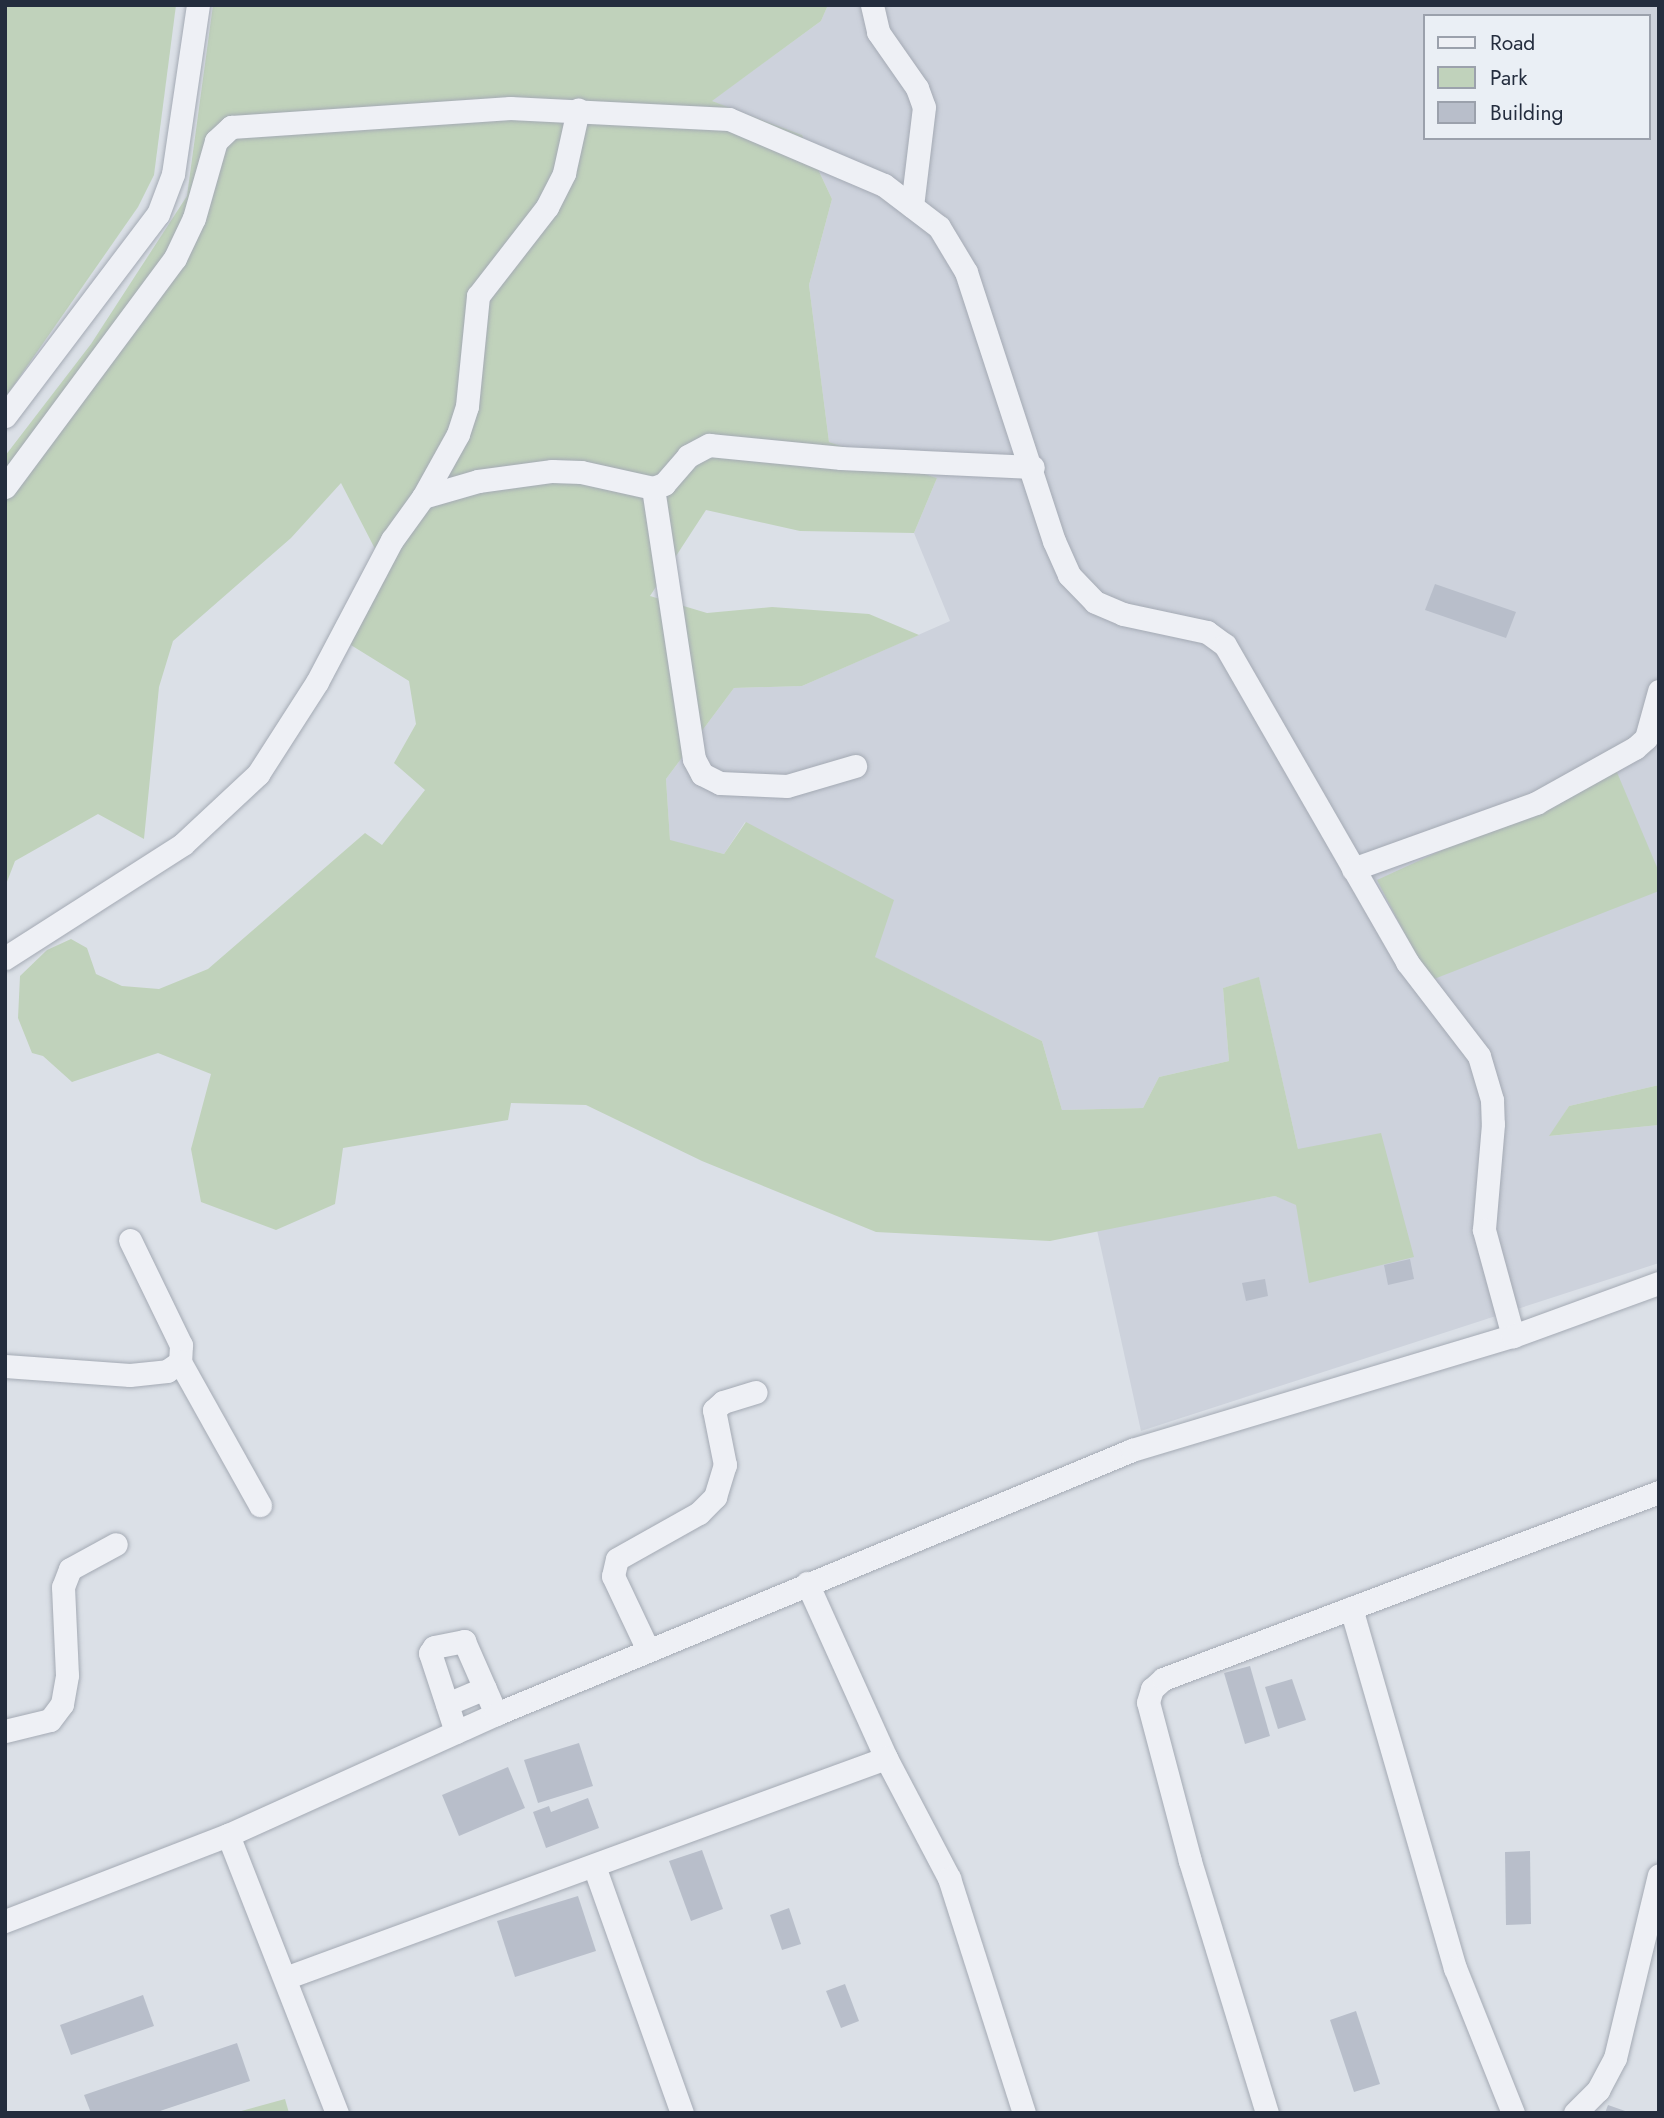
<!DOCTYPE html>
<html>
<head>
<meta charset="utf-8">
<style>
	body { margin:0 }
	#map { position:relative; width:1664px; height:2118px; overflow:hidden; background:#dbe0e7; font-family:Jost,sans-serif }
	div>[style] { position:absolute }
	.built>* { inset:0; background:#cdd2dc }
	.green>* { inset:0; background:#c0d2bb }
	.building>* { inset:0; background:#b8beca }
	.roads { filter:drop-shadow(0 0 2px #a4aab4) drop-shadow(0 0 2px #a4aab4) }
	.minor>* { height:23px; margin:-11.5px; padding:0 11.5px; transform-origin:11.5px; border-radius:11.5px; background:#eef0f5 }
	span { translate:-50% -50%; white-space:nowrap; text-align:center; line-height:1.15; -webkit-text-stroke:6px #eaeff5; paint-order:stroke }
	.frame { position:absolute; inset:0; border:7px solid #242d3e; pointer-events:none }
	.legend { position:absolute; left:1423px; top:14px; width:228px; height:126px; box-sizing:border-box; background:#eaeff5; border:2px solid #9ba1ac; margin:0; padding:9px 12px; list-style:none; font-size:21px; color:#242d3e }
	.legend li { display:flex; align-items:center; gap:14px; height:35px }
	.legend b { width:35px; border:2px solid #9ba1ac }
</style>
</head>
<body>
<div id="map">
	<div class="built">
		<i style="clip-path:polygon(evenodd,828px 5px,1659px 5px,1659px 1085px,1569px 1106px,1550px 1136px,1659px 1125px,1659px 1263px,1141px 1431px,1097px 1230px,1275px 1196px,1296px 1204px,1298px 1149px,1259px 978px,1223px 988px,1229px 1061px,1159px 1077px,1143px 1108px,1062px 1110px,1042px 1041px,874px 957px,745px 822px,724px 854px,670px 841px,666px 779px,734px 688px,802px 686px,950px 621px,914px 533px,937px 478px,829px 442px,809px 285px,832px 199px,802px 135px,711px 101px,821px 21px,828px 5px,1424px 16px,1648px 16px,1648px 138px,1424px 138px,1424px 16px)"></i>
	</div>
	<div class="green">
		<i style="clip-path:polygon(5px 5px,176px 5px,154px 175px,138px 207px,5px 398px)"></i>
		<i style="clip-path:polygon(213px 5px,828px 5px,821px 21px,712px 101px,802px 135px,832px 199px,809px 285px,829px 442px,937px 478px,914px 533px,800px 531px,706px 510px,650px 596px,707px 613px,772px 607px,869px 614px,919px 635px,802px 686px,734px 688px,666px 779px,670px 840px,724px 854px,746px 822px,894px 900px,875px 957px,1042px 1041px,1062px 1110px,1143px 1108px,1159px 1077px,1229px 1061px,1223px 988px,1259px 977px,1298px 1149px,1381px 1133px,1414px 1257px,1309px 1283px,1296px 1205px,1275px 1196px,1050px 1241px,876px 1232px,702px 1161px,586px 1105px,511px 1103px,508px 1120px,343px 1148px,335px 1204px,276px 1230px,201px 1202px,191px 1149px,211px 1074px,158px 1053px,72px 1082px,43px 1056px,32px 1053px,18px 1018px,20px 976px,47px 950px,71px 939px,87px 948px,96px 974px,122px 986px,159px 989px,208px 969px,365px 833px,382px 845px,425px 790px,394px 763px,416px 724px,409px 681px,346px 642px,388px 574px,341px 483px,291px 538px,173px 641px,159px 687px,144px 839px,98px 814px,15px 861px,5px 887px,5px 456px,91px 344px,187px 196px)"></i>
		<i style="clip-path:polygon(1616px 770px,1659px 872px,1659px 891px,1429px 981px,1377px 880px)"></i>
		<i style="clip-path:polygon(1659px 1085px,1659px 1125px,1549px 1136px,1569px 1106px)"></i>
		<i style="clip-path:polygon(285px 2099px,289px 2113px,234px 2113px)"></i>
	</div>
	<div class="building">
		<i style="clip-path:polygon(1435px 584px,1516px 612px,1506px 638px,1425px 610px)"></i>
		<i style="clip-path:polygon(1410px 1259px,1414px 1279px,1388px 1285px,1384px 1265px)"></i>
		<i style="clip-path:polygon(1265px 1279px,1268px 1296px,1246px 1301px,1242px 1283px)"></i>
		<i style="clip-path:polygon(1250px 1666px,1270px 1736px,1245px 1744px,1224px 1673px)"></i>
		<i style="clip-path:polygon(1292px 1679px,1306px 1720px,1278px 1729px,1265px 1687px)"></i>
		<i style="clip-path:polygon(579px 1743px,593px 1786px,538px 1803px,524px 1760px)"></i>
		<i style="clip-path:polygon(508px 1767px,525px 1808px,459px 1836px,442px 1795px)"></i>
		<i style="clip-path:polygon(588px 1798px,599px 1828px,546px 1848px,533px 1812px,549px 1806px,551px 1812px)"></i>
		<i style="clip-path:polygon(702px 1850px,723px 1909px,691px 1921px,669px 1861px)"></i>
		<i style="clip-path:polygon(1530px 1851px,1531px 1924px,1506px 1925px,1505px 1852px)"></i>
		<i style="clip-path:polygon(578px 1896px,596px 1951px,515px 1977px,497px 1921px)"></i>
		<i style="clip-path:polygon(789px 1908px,801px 1944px,782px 1950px,770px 1915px)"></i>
		<i style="clip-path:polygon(845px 1984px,859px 2021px,841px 2028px,826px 1991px)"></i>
		<i style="clip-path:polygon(143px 1995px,154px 2026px,71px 2055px,60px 2025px)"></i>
		<i style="clip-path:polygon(1356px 2011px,1380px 2084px,1354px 2092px,1330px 2020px)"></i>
		<i style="clip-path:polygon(237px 2043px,250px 2081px,154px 2113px,91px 2113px,84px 2095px)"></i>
		<i style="clip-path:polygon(1608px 2105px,1628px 2112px,1628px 2113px,1605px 2113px)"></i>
	</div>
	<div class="roads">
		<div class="minor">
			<i style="left:872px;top:5px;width:28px;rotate:77deg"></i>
			<i style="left:878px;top:32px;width:68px;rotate:55.1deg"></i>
			<i style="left:917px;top:88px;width:20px;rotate:70deg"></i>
			<i style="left:924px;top:107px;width:100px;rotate:96.9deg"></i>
			<i style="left:5px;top:416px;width:253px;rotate:-52.9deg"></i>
			<i style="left:158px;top:214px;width:43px;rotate:-69.4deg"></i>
			<i style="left:173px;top:174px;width:171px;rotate:-81.6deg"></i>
			<i style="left:5px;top:487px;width:285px;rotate:-53.4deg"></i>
			<i style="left:175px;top:258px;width:44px;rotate:-64.6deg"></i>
			<i style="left:194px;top:218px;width:80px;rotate:-74.1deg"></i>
			<i style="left:216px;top:141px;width:21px;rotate:-43deg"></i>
			<i style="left:231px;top:127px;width:280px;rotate:-3.9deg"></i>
			<i style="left:510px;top:108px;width:219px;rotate:2.9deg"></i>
			<i style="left:729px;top:119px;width:168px;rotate:23.1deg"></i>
			<i style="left:884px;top:185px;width:69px;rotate:37.4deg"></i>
			<i style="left:939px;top:227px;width:52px;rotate:59deg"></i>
			<i style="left:966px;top:272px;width:283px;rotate:71.9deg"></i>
			<i style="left:1054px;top:541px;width:37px;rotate:66deg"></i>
			<i style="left:1069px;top:575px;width:37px;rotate:46deg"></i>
			<i style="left:1095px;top:602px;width:30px;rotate:23deg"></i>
			<i style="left:1123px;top:614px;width:86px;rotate:12.1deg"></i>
			<i style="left:1207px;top:632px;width:22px;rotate:36deg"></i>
			<i style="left:1225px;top:645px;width:366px;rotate:60.1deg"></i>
			<i style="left:1407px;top:962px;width:118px;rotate:52.5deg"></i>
			<i style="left:1479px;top:1056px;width:46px;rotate:73.5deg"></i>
			<i style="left:1492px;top:1100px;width:24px;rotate:88deg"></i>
			<i style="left:1493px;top:1124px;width:106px;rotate:94.9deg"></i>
			<i style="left:1484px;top:1230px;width:110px;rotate:74.7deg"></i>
			<i style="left:653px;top:488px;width:274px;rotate:81.4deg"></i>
			<i style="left:694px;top:759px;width:17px;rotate:62deg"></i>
			<i style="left:702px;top:774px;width:20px;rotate:27deg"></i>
			<i style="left:720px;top:783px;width:67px;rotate:2.6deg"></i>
			<i style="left:787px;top:786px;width:71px;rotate:-16.4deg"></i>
			<i style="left:423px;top:497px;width:57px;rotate:-16.2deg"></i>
			<i style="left:478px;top:481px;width:75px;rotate:-7.7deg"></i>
			<i style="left:552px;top:471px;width:29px;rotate:2deg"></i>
			<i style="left:581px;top:472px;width:74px;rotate:12.5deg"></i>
			<i style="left:653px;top:488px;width:12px;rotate:-20deg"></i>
			<i style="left:664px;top:484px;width:37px;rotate:-49deg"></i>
			<i style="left:688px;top:456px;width:24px;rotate:-28deg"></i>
			<i style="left:709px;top:445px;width:133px;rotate:5.6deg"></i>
			<i style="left:841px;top:458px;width:192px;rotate:2.7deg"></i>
			<i style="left:1353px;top:869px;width:195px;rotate:-19.8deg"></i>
			<i style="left:1536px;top:803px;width:113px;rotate:-29.1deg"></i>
			<i style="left:1635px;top:748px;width:15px;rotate:-42deg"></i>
			<i style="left:1646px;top:738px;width:49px;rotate:-74.5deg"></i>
			<i style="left:5px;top:958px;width:211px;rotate:-32.6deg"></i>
			<i style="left:183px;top:844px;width:103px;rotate:-43deg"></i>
			<i style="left:258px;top:774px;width:109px;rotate:-57.3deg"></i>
			<i style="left:317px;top:682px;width:161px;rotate:-62.2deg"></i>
			<i style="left:392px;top:540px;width:53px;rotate:-54.2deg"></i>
			<i style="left:423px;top:497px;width:72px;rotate:-60.9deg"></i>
			<i style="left:458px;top:434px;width:29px;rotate:-72deg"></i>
			<i style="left:467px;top:406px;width:111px;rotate:-84.3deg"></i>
			<i style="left:478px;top:296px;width:113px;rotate:-52.2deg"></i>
			<i style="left:547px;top:207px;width:38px;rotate:-63deg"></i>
			<i style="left:564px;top:173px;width:65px;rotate:-77.5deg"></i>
			<i style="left:130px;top:1240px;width:117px;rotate:64.1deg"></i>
			<i style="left:181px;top:1345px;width:17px;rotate:93deg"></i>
			<i style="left:180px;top:1362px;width:164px;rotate:60.8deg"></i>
			<i style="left:5px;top:1366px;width:125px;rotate:4.1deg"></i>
			<i style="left:130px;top:1375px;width:37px;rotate:-6deg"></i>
			<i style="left:167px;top:1371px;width:16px;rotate:-35deg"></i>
			<i style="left:807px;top:1583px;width:192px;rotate:65.7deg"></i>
			<i style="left:886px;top:1758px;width:136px;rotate:62.3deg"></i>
			<i style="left:949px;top:1878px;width:247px;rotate:72.3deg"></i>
			<i style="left:1351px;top:1608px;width:375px;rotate:73.9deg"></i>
			<i style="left:1455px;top:1968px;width:156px;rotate:68.2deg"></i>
			<i style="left:648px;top:1650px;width:82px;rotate:-115.3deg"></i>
			<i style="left:613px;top:1576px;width:17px;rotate:-77deg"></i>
			<i style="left:617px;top:1559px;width:94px;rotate:-29.3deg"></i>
			<i style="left:699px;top:1513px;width:23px;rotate:-45deg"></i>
			<i style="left:715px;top:1497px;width:34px;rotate:-73deg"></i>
			<i style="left:725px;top:1465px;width:56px;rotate:-101.3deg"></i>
			<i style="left:714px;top:1410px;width:12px;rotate:-42deg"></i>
			<i style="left:723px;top:1402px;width:34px;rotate:-17deg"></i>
			<i style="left:447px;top:1704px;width:41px;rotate:-22.8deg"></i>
			<i style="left:5px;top:1731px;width:46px;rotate:-13.7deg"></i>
			<i style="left:50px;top:1720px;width:20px;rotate:-53deg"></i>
			<i style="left:62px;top:1704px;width:29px;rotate:-80deg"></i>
			<i style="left:67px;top:1675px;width:88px;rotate:-92.6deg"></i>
			<i style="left:63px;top:1587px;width:19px;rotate:-69deg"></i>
			<i style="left:70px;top:1569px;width:52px;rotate:-28.5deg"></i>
			<i style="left:456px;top:1732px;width:83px;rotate:-108.2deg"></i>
			<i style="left:430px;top:1653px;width:7px;rotate:-56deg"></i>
			<i style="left:434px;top:1647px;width:31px;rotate:-11deg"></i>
			<i style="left:464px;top:1641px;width:80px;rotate:66.3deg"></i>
			<i style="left:228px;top:1835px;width:299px;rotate:68.6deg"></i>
			<i style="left:594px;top:1866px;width:262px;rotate:70.4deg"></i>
			<i style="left:5px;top:1921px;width:239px;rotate:-21.1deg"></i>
			<i style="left:228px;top:1835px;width:294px;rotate:-24.3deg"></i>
			<i style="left:496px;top:1714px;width:689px;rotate:-22.54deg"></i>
			<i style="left:1132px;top:1450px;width:398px;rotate:-16.7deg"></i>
			<i style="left:1513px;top:1336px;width:155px;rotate:-20deg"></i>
			<i style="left:285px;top:1978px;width:640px;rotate:-20.11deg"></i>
			<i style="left:1267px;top:2113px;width:264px;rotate:-107deg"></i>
			<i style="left:1190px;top:1861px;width:164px;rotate:-104.8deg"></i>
			<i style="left:1148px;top:1702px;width:14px;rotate:-73deg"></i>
			<i style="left:1152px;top:1689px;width:15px;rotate:-42deg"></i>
			<i style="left:1163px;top:1679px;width:530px;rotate:-20.66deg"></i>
			<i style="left:1575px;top:2113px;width:33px;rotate:-45deg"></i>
			<i style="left:1598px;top:2090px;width:36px;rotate:-62deg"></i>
			<i style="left:1615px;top:2058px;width:188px;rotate:-76.5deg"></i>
		</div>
	</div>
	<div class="frame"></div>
	<ul class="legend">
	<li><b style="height:9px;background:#eef0f5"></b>Road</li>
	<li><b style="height:19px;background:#c0d2bb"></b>Park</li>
	<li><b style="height:19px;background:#b8beca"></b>Building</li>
	</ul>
</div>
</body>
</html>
